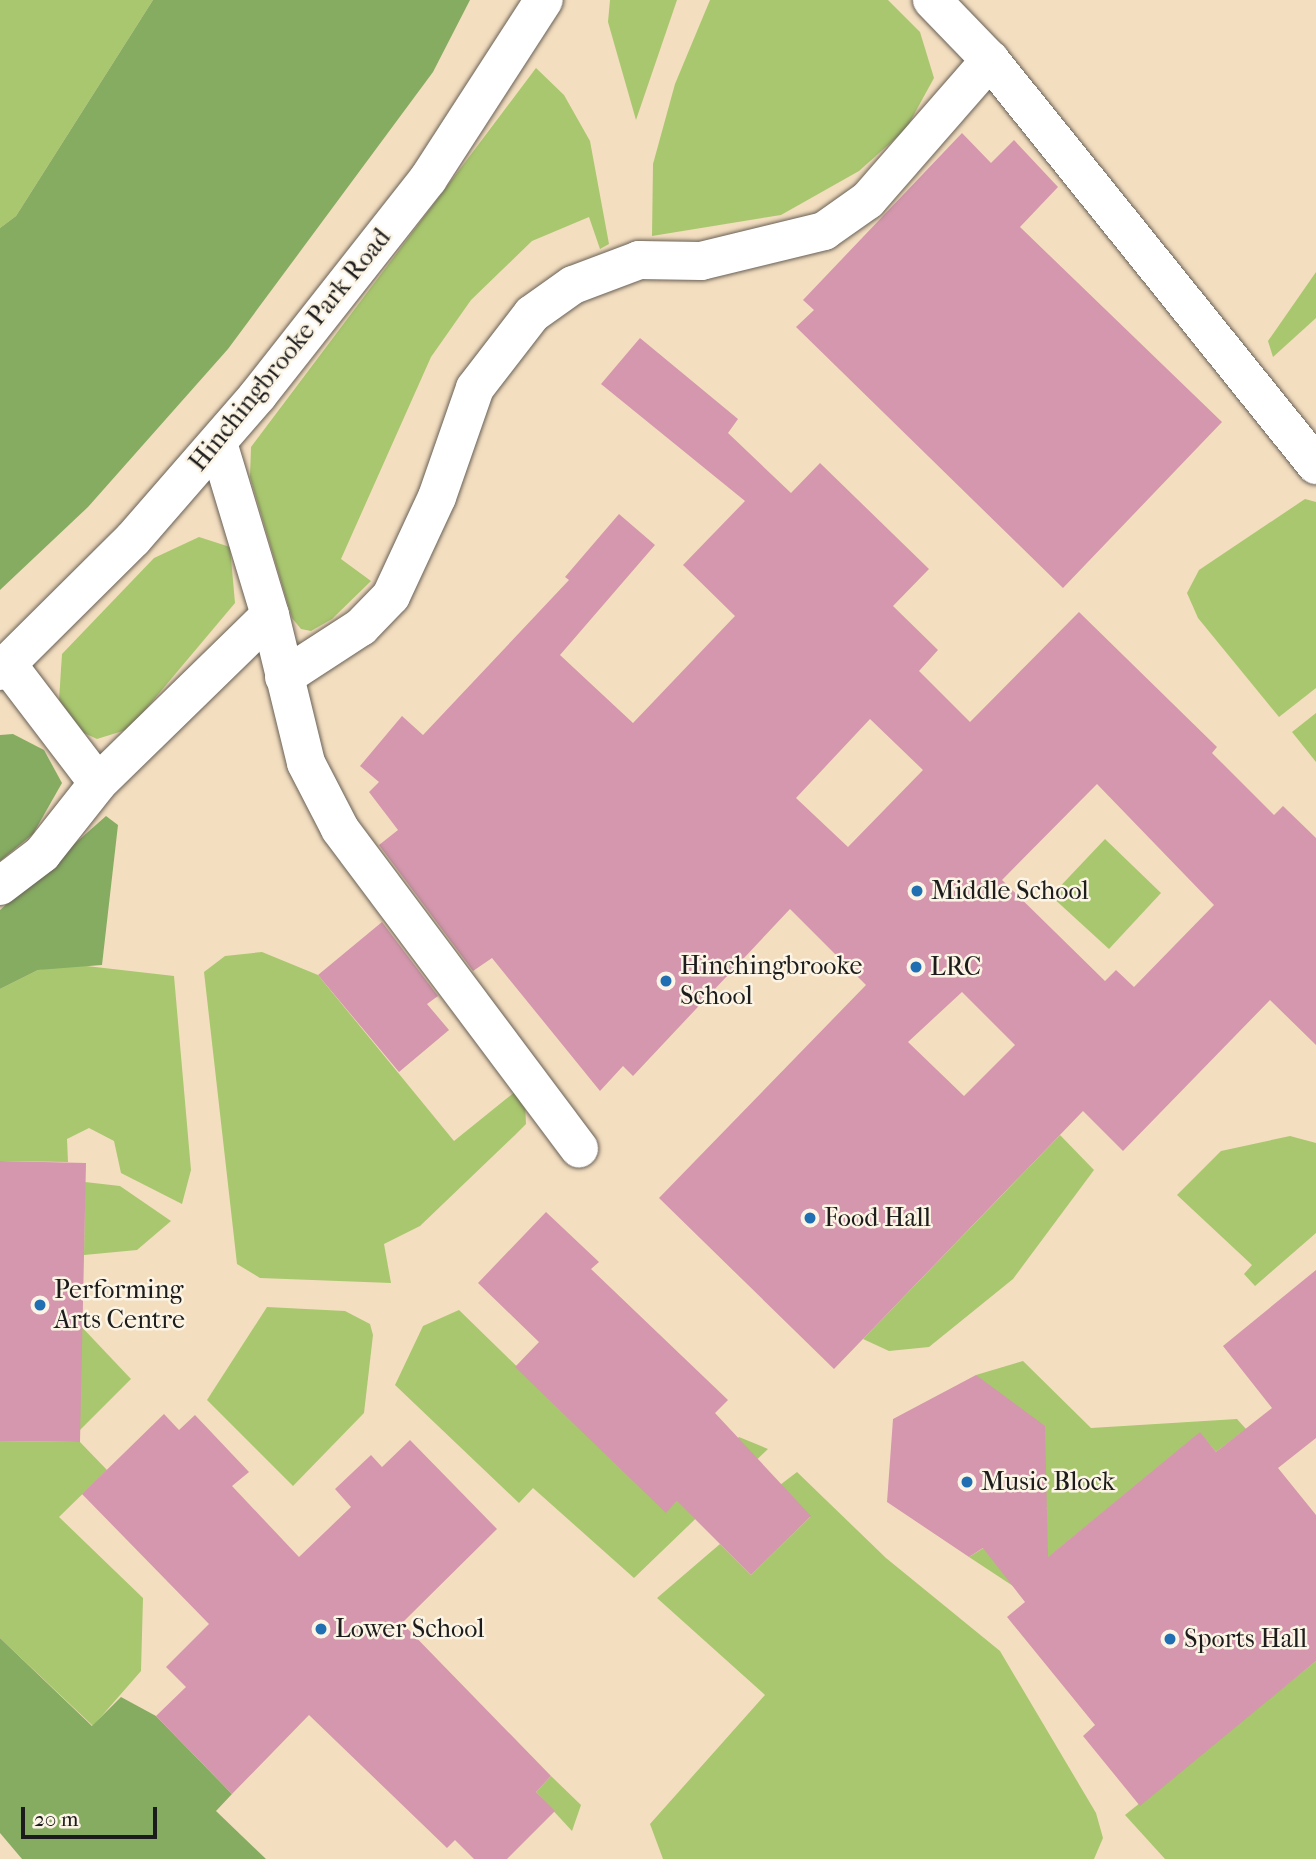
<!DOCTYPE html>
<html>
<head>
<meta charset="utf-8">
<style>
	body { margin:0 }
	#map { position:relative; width:1316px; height:1859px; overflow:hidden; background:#f4dec0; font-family:"IM FELL French Canon",serif }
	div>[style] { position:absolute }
	.green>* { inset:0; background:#a9c76f }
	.forest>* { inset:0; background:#86ac62 }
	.building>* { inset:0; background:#d497ad }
	.roads { filter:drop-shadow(0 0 2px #686055) drop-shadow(0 0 2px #686055) }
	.minor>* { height:38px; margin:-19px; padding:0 19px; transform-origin:19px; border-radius:19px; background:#fff }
	.dots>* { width:19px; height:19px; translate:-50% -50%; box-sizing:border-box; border:4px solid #fcf5e5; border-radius:50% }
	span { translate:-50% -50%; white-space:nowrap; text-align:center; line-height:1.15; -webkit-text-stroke:5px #fcf5e5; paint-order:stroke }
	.street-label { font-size:26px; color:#1c1c1c }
	.poi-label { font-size:26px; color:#1c1c1c }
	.left { translate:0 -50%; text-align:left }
	.scale { position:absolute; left:21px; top:1807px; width:136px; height:32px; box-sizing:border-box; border:4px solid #1c1c1c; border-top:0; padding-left:9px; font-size:21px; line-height:24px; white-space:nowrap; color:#1c1c1c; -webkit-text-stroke:5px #fcf5e5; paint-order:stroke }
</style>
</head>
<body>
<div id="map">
	<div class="green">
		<i style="clip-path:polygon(0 0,153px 0,16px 216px,0 228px)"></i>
		<i style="clip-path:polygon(610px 0,677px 0,636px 120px,608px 22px)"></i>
		<i style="clip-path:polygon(710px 0,888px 0,920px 32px,934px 78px,906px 129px,859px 171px,781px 215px,652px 236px,653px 164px,675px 84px)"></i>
		<i style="clip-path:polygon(536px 68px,564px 95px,590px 141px,609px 244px,600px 249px,589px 217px,532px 241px,471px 300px,431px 357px,341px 559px,371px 581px,332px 619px,311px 631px,301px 629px,292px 618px,250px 477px,251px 447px)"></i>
		<i style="clip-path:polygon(1316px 272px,1316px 318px,1273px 357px,1268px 341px)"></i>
		<i style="clip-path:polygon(1305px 499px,1316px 502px,1316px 688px,1279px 717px,1198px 618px,1187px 593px,1199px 570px)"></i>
		<i style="clip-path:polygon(199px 537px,230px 547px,235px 603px,129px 729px,97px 739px,84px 733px,59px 700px,62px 654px,154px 558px)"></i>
		<i style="clip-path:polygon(1316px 713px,1316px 762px,1292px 732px)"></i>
		<i style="clip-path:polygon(1105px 839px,1161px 893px,1109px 949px,1051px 896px)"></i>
		<i style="clip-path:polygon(262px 952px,318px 975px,454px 1141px,516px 1091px,525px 1102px,526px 1124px,514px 1136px,420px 1226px,384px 1244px,391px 1283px,260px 1278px,237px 1264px,204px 972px,225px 956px)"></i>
		<i style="clip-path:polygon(69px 964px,174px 976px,191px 1170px,182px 1204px,121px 1173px,114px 1141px,89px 1128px,67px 1139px,68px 1162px,0 1161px,0 989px,38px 970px)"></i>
		<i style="clip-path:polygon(1060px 1135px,1094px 1170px,1013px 1279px,929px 1347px,889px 1351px,863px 1339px)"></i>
		<i style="clip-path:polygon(1290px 1136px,1316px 1143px,1316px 1233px,1255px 1286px,1244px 1274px,1252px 1265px,1177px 1195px,1221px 1151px)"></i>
		<i style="clip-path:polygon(85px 1182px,120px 1186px,171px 1221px,137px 1250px,84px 1255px)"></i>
		<i style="clip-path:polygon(267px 1307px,345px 1311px,370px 1324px,373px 1335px,364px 1413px,293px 1486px,207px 1400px)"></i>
		<i style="clip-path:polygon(459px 1310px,666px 1512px,739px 1437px,768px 1449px,634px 1578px,533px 1488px,519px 1503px,395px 1385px,423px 1326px)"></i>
		<i style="clip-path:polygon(78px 1323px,131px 1379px,80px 1430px)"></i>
		<i style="clip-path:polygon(1023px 1361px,1091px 1428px,1237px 1419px,1246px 1429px,1216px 1452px,1200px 1433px,1013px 1586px,969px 1557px,1047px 1509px,976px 1375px)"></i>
		<i style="clip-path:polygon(0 1441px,80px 1442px,107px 1470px,59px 1517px,143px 1598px,141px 1671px,93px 1726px,0 1638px)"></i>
		<i style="clip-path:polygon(797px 1472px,886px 1558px,1000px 1651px,1096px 1813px,1103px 1838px,1094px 1859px,663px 1859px,650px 1824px,765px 1695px,657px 1598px,720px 1544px,751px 1575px,810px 1517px,780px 1485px)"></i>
		<i style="clip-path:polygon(1316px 1661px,1316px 1859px,1165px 1859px,1125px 1815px)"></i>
		<i style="clip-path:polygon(551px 1776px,581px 1805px,572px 1831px,536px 1792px)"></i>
	</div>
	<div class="forest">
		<i style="clip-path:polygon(153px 0,470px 0,433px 72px,228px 349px,88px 507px,0 590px,0 228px,16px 216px)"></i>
		<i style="clip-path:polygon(13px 734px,44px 750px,62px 783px,33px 834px,0 861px,0 735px)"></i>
		<i style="clip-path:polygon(106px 816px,118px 825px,102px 965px,38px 970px,0 989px,0 910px)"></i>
		<i style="clip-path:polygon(0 1638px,92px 1726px,121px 1697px,156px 1716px,232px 1794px,216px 1811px,266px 1859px,22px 1859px,0 1833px)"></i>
	</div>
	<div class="building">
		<i style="clip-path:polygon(962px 133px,991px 163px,1014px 140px,1058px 187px,1020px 227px,1222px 422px,1063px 588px,796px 327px,814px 310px,803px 300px)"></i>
		<i style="clip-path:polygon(evenodd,640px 338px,738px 419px,728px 433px,791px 493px,820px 463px,929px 569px,893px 606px,938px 650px,919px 671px,970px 722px,1079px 612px,1217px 747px,1212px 753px,1274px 815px,1283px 806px,1316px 838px,1316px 1045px,1270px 1000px,1123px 1151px,1083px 1111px,834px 1369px,659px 1198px,866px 985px,790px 909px,633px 1076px,623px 1066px,600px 1091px,492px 958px,473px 971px,379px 845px,398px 830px,369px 792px,379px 782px,360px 766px,402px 716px,423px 735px,569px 580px,565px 577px,619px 514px,655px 545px,560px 655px,633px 723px,735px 616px,683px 565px,745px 501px,601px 384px,640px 338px,870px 719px,923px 770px,848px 847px,796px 798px,870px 719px,640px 338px,1097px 784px,1214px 905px,1134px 987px,1116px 970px,1105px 981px,1002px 880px,1097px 784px,640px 338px,962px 992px,1015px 1045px,964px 1096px,908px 1042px,962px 992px)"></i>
		<i style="clip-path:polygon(382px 922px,438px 996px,427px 1004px,449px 1030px,399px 1072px,318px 975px)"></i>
		<i style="clip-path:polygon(0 1161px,86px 1163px,80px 1442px,0 1441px)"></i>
		<i style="clip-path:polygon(546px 1212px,599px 1262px,591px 1269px,728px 1400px,715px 1413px,811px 1516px,751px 1575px,677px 1501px,666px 1513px,515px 1367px,539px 1342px,478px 1283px)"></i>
		<i style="clip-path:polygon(1316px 1270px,1316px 1438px,1278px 1468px,1316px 1515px,1316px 1661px,1140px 1806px,1083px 1736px,1095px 1725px,1007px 1617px,1025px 1602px,983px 1548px,969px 1557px,887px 1502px,893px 1419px,976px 1375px,1045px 1426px,1048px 1557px,1200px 1432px,1216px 1452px,1272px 1408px,1223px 1346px)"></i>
		<i style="clip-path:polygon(164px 1414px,179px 1430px,195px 1415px,249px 1472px,232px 1486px,299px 1557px,351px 1507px,335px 1489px,371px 1455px,382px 1467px,410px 1440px,497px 1529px,402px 1623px,551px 1776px,536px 1792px,555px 1811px,507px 1859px,474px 1859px,455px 1840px,447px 1848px,309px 1715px,232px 1794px,156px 1716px,186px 1687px,166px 1667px,209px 1624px,82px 1494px)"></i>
	</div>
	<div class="roads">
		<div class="minor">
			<i style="left:932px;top:0;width:83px;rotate:46deg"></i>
			<i style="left:990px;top:60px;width:520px;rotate:51.17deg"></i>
			<i style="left:270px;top:615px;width:152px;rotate:76.3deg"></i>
			<i style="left:306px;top:763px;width:74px;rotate:62.7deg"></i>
			<i style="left:340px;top:829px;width:399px;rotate:53.2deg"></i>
			<i style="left:8px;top:665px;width:148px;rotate:52.7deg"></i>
			<i style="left:98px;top:783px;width:240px;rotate:-44.3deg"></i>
			<i style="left:270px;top:615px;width:180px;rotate:-106.8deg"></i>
			<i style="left:0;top:671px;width:187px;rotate:-44.8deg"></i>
			<i style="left:133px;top:539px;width:191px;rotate:-49deg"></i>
			<i style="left:258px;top:395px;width:275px;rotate:-51.8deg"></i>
			<i style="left:428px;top:179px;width:213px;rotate:-57.1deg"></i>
			<i style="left:284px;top:677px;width:92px;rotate:-33deg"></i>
			<i style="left:361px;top:627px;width:43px;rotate:-45.9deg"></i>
			<i style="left:391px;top:596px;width:109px;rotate:-65.1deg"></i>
			<i style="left:437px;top:497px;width:115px;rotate:-70.8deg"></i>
			<i style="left:475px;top:388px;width:93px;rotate:-52.4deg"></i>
			<i style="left:532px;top:314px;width:50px;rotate:-35.3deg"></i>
			<i style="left:573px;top:285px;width:71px;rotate:-20.7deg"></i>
			<i style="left:639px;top:260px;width:62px;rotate:0.9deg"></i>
			<i style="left:701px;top:261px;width:127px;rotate:-13.7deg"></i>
			<i style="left:824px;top:231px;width:54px;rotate:-35.2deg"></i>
			<i style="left:868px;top:200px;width:186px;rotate:-48.9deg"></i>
			<i style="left:0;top:886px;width:53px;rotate:-37.3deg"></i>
			<i style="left:42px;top:854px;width:90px;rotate:-51.7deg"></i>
		</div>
	</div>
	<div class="dots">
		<i style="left:917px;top:891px;background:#1f6fb2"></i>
		<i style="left:916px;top:967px;background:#1f6fb2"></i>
		<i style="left:666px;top:981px;background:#1f6fb2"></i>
		<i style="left:810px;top:1218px;background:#1f6fb2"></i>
		<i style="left:40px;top:1305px;background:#1f6fb2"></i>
		<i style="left:967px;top:1482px;background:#1f6fb2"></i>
		<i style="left:321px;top:1629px;background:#1f6fb2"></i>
		<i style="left:1170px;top:1639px;background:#1f6fb2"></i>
	</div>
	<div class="street-label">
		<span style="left:290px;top:350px;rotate:-51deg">Hinchingbrooke Park Road</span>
	</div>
	<div class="poi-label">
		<span class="left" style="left:931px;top:891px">Middle School</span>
		<span class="left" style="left:680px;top:981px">Hinchingbrooke<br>School</span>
		<span class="left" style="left:930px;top:967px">LRC</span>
		<span class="left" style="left:824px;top:1218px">Food Hall</span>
		<span class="left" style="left:54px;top:1305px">Performing<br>Arts Centre</span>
		<span class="left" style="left:981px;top:1482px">Music Block</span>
		<span class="left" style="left:335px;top:1629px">Lower School</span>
		<span class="left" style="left:1184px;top:1639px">Sports Hall</span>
	</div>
	<div class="scale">20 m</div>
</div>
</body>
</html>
